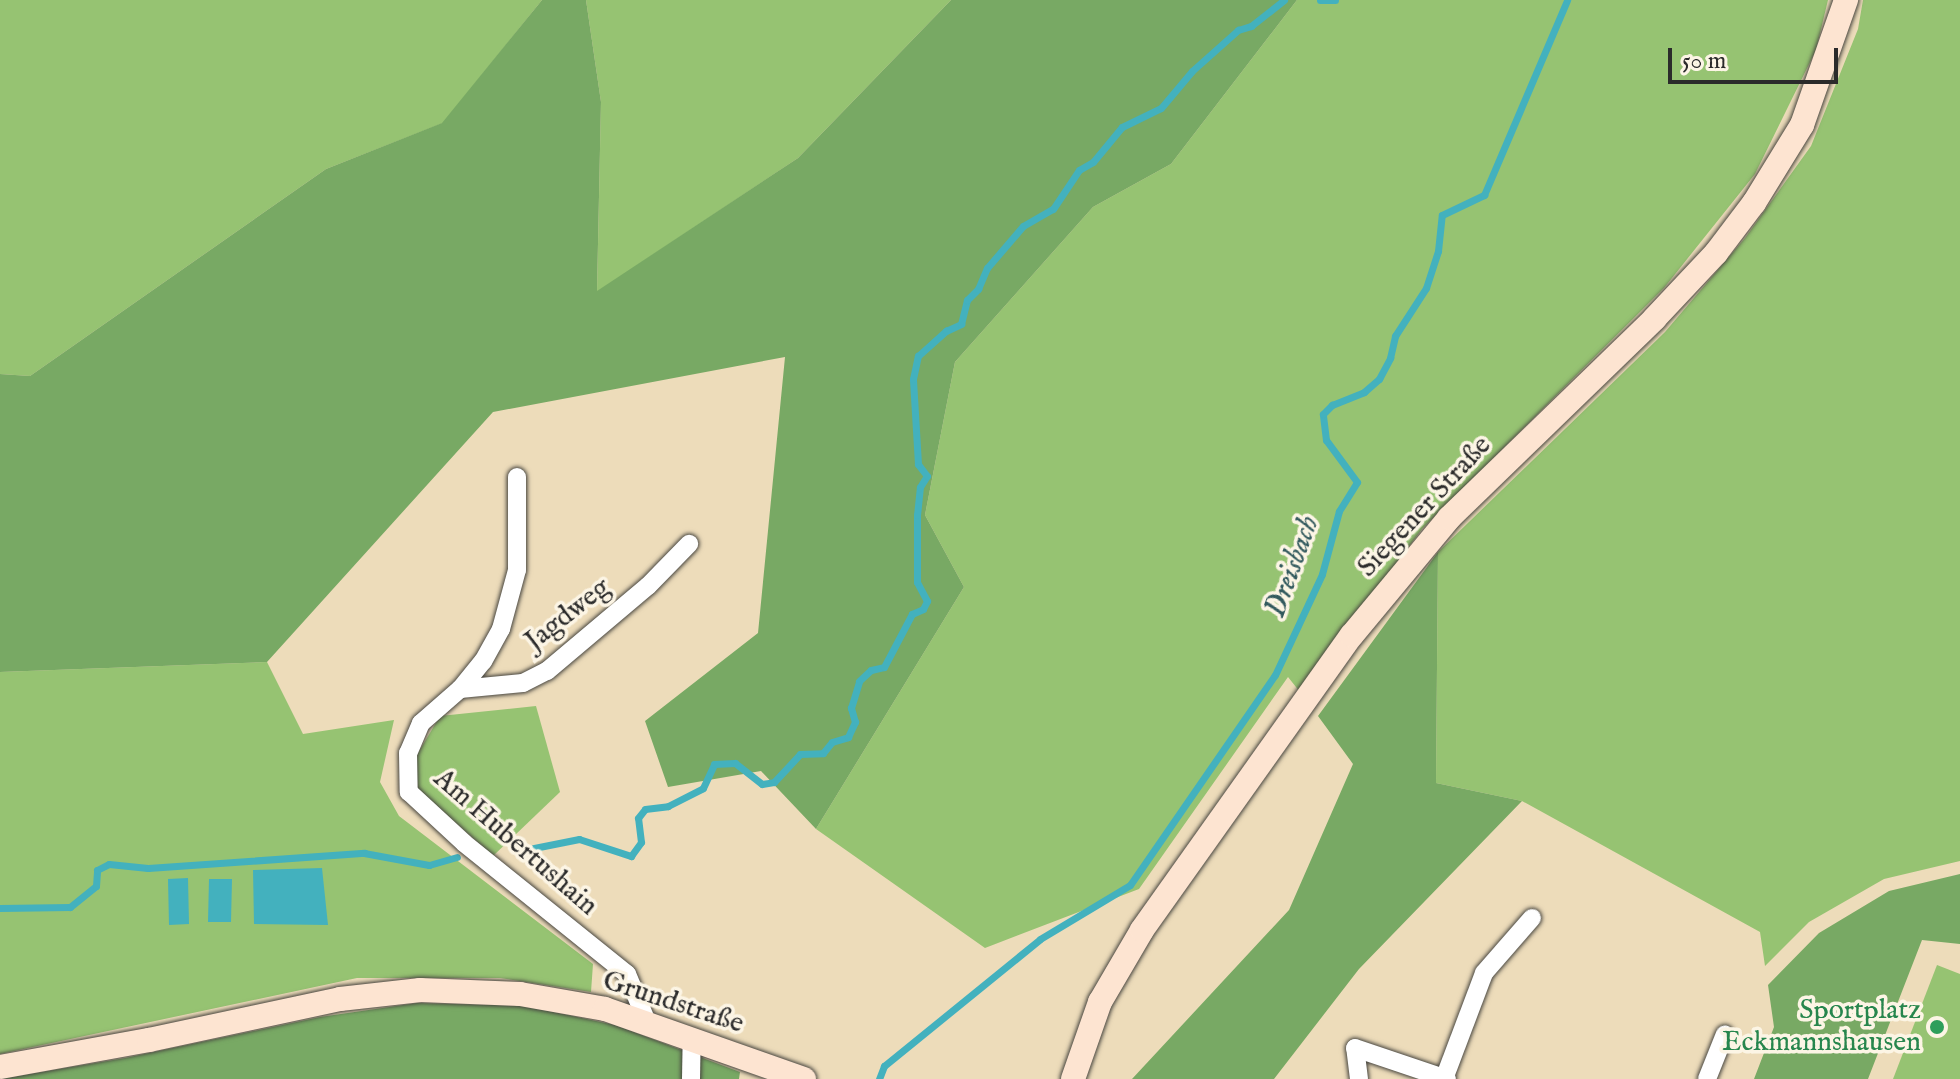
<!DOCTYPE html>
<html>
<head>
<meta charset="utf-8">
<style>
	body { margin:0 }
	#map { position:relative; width:1960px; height:1079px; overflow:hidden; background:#eddcba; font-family:"IM FELL English",serif }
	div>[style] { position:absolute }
	.green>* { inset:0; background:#96c372 }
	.forest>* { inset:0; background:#78a964 }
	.water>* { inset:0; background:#43b1be }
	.stream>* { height:7px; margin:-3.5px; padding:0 3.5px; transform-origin:3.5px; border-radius:3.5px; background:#43b1be }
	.roads { filter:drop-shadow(0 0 2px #484640) drop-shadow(0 0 2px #484640) }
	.street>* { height:18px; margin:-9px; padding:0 9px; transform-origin:9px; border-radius:9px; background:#fff }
	.secondary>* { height:24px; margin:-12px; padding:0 12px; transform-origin:12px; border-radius:12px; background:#fde4d1 }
	.dots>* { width:22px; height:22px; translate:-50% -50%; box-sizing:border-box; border:4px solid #fcf5e5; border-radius:50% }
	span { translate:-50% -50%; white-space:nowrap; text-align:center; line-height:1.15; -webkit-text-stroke:7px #fcf5e5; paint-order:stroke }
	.street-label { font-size:28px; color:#2b2b2b }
	.leisure-label { font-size:28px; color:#27864d }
	.right { translate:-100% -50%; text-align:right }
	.water-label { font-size:30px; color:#335a5e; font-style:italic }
	.scale { position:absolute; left:1668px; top:48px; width:170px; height:36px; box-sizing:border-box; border:4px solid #2b2b2b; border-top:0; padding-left:10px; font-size:24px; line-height:28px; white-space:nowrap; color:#2b2b2b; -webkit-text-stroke:6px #fcf5e5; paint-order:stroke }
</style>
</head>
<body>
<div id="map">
	<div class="green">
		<i style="clip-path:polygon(0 0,542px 0,443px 123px,326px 169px,30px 376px,0 374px)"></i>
		<i style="clip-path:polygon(586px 0,951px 0,798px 158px,597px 292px,601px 102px)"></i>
		<i style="clip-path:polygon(1297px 0,1828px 0,1816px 50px,1755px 174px,1664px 288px,1422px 529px,1300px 692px,1288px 677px,1139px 889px,985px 948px,816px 829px,964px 587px,925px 515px,955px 362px,1093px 207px,1171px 164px)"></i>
		<i style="clip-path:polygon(1863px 0,1960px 0,1960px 861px,1884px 879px,1809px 922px,1765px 966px,1760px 932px,1522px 801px,1436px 783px,1438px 552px,1665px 332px,1745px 238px,1811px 146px,1858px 29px)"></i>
		<i style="clip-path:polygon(267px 662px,303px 734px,394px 720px,380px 782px,399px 816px,593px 964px,591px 992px,500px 978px,357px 978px,0 1054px,0 672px)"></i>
		<i style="clip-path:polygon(536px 706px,560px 792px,493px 856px,418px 789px,415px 758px,440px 716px)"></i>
		<i style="clip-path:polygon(1937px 965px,1960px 974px,1960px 1079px,1893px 1079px)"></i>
	</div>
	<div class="forest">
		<i style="clip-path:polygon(542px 0,586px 0,601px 102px,597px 291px,798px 158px,951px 0,1297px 0,1171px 164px,1093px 207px,955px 362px,925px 515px,964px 587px,816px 829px,761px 771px,668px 787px,645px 721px,758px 633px,785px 357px,493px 412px,267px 662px,0 672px,0 374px,30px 376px,326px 169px,442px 123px)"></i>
		<i style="clip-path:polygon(1438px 552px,1436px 783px,1522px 801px,1359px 969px,1274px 1079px,1132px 1079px,1289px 910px,1353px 764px,1318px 716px)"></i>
		<i style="clip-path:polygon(1960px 874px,1960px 944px,1922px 940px,1868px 1079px,1754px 1079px,1774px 1027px,1768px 985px,1819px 933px,1889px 891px)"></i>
		<i style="clip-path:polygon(417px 1003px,525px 1006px,615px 1025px,740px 1072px,739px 1079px,0 1079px,125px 1058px,320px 1017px)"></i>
	</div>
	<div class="water">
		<i style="clip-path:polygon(322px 868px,328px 925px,254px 924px,253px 870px)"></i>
		<i style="clip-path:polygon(188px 878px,189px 924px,169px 925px,168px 879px)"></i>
		<i style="clip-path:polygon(209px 879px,232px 879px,231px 922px,208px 922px)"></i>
	</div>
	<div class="stream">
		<i style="left:1320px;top:0;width:15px"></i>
		<i style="left:534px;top:848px;width:46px;rotate:-11.3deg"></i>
		<i style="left:579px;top:839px;width:55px;rotate:18.1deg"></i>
		<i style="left:631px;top:856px;width:17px;rotate:-54deg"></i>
		<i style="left:641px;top:842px;width:24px;rotate:-97deg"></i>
		<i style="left:638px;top:818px;width:11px;rotate:-52deg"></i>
		<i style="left:645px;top:809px;width:23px;rotate:-7deg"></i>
		<i style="left:668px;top:806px;width:39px;rotate:-27deg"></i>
		<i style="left:703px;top:788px;width:26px;rotate:-65deg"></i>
		<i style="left:714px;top:764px;width:21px;rotate:-3deg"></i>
		<i style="left:735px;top:763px;width:34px;rotate:38deg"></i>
		<i style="left:762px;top:784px;width:12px;rotate:-9deg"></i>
		<i style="left:774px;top:782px;width:38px;rotate:-47deg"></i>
		<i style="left:800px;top:754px;width:23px;rotate:-2deg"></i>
		<i style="left:823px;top:753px;width:14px;rotate:-51deg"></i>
		<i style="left:832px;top:742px;width:17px;rotate:-17deg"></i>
		<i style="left:848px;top:737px;width:17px;rotate:-65deg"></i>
		<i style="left:855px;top:722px;width:15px;rotate:-106deg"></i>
		<i style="left:851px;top:708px;width:28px;rotate:-73deg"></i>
		<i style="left:859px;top:681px;width:16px;rotate:-43deg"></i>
		<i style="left:871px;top:670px;width:13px;rotate:-13deg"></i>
		<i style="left:884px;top:667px;width:60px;rotate:-62.2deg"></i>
		<i style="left:912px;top:614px;width:12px;rotate:-24deg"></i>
		<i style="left:923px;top:609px;width:9px;rotate:-63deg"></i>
		<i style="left:927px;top:601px;width:21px;rotate:-118deg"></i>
		<i style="left:917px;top:582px;width:67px;rotate:-90deg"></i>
		<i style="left:917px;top:515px;width:28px;rotate:-84deg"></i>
		<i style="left:920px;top:487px;width:13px;rotate:-58deg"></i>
		<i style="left:927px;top:476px;width:15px;rotate:-127deg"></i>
		<i style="left:918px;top:464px;width:85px;rotate:-93.4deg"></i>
		<i style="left:913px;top:379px;width:24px;rotate:-78deg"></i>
		<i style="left:918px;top:356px;width:38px;rotate:-42deg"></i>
		<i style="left:946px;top:331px;width:17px;rotate:-25deg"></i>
		<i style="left:961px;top:324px;width:25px;rotate:-76deg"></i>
		<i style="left:967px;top:300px;width:16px;rotate:-45deg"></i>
		<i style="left:978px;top:289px;width:23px;rotate:-67deg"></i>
		<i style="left:987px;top:268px;width:55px;rotate:-49.4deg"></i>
		<i style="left:1023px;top:226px;width:34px;rotate:-30deg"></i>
		<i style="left:1053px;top:209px;width:47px;rotate:-56.3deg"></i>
		<i style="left:1079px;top:170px;width:16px;rotate:-30deg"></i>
		<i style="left:1093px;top:162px;width:45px;rotate:-50.4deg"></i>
		<i style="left:1122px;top:127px;width:43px;rotate:-26deg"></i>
		<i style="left:1161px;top:108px;width:48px;rotate:-50deg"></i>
		<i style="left:1192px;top:71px;width:62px;rotate:-41.7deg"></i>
		<i style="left:1238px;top:30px;width:14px;rotate:-17deg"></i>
		<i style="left:1251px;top:26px;width:42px;rotate:-38.2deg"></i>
		<i style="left:0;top:908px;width:70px;rotate:-0.8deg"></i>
		<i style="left:70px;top:907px;width:33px;rotate:-39deg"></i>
		<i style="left:96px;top:886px;width:16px;rotate:-86deg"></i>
		<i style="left:97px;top:870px;width:13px;rotate:-27deg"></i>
		<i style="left:109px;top:864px;width:39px;rotate:6deg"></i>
		<i style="left:148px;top:868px;width:217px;rotate:-4deg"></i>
		<i style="left:364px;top:853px;width:66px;rotate:10.5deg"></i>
		<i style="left:429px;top:865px;width:29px;rotate:-16deg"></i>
		<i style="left:879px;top:1079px;width:14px;rotate:-69deg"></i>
		<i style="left:884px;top:1066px;width:201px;rotate:-39.1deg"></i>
		<i style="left:1040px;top:939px;width:105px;rotate:-31deg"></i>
		<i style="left:1130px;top:885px;width:255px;rotate:-55.4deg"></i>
		<i style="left:1275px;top:675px;width:111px;rotate:-65deg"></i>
		<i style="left:1322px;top:574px;width:65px;rotate:-74.9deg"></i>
		<i style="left:1339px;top:511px;width:34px;rotate:-58deg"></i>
		<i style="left:1357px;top:482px;width:52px;rotate:-126.4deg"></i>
		<i style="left:1326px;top:440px;width:26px;rotate:-97deg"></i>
		<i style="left:1323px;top:414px;width:13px;rotate:-45deg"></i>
		<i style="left:1332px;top:405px;width:35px;rotate:-22deg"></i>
		<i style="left:1364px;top:392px;width:20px;rotate:-41deg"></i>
		<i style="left:1379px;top:379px;width:24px;rotate:-62deg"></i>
		<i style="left:1390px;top:358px;width:23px;rotate:-77deg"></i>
		<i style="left:1395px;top:336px;width:57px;rotate:-57.1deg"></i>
		<i style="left:1426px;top:288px;width:39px;rotate:-72deg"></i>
		<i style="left:1438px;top:251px;width:36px;rotate:-84deg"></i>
		<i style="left:1442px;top:215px;width:47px;rotate:-25.5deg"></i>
		<i style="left:1484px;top:195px;width:212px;rotate:-66.9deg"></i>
	</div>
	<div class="roads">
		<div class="street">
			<i style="left:517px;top:477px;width:93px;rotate:90deg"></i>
			<i style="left:517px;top:570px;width:61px;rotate:105.2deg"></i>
			<i style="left:501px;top:629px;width:37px;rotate:119deg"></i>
			<i style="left:483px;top:661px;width:36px;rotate:129deg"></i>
			<i style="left:460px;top:689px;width:52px;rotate:138.9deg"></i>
			<i style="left:421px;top:723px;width:33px;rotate:113deg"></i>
			<i style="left:408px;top:753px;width:39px;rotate:89deg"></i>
			<i style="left:409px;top:792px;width:75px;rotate:42.8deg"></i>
			<i style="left:464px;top:843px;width:209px;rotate:38.8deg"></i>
			<i style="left:627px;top:974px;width:52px;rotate:67.4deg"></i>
			<i style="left:460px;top:689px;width:63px;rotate:-5.4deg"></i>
			<i style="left:523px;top:683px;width:27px;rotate:-27deg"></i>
			<i style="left:547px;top:671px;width:132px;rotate:-40.1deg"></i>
			<i style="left:648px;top:586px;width:59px;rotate:-45.7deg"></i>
			<i style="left:691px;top:1079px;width:39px;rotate:-89deg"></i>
			<i style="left:1359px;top:1079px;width:31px;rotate:-97deg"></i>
			<i style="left:1355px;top:1048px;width:97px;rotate:18.6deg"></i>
			<i style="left:1444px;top:1079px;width:113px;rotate:-69.3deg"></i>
			<i style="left:1484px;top:973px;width:73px;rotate:-48.9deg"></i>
			<i style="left:1707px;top:1079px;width:48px;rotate:-68.2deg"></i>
		</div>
		<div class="secondary">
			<i style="left:0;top:1067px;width:151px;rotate:-10.3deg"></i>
			<i style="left:149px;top:1040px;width:195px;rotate:-12.1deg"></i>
			<i style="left:340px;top:999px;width:81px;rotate:-6.4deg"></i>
			<i style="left:420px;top:990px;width:100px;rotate:2.3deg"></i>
			<i style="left:520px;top:994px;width:86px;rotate:10deg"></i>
			<i style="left:605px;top:1009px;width:211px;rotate:19.4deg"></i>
			<i style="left:1073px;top:1079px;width:82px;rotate:-70.7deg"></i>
			<i style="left:1100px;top:1002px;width:83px;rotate:-59.7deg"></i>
			<i style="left:1142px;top:930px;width:362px;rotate:-54.6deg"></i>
			<i style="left:1352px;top:635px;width:152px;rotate:-50.3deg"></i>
			<i style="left:1449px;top:518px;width:286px;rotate:-44.1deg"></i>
			<i style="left:1654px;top:319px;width:91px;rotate:-46.8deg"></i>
			<i style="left:1716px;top:253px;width:63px;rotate:-52.8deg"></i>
			<i style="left:1754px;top:203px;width:92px;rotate:-58.4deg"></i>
			<i style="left:1802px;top:125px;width:133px;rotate:-70.6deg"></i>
		</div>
	</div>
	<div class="dots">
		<i style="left:1937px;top:1027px;background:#2e9e5b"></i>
	</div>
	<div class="street-label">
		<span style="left:1425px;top:507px;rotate:-47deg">Siegener Straße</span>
		<span style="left:568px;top:615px;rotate:-38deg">Jagdweg</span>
		<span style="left:515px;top:843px;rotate:41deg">Am Hubertushain</span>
		<span style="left:673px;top:1003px;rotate:18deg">Grundstraße</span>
	</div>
	<div class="leisure-label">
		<span class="right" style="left:1921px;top:1027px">Sportplatz<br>Eckmannshausen</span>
	</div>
	<div class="water-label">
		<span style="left:1293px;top:567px;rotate:-70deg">Dreisbach</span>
	</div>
	<div class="scale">50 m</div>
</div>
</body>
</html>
